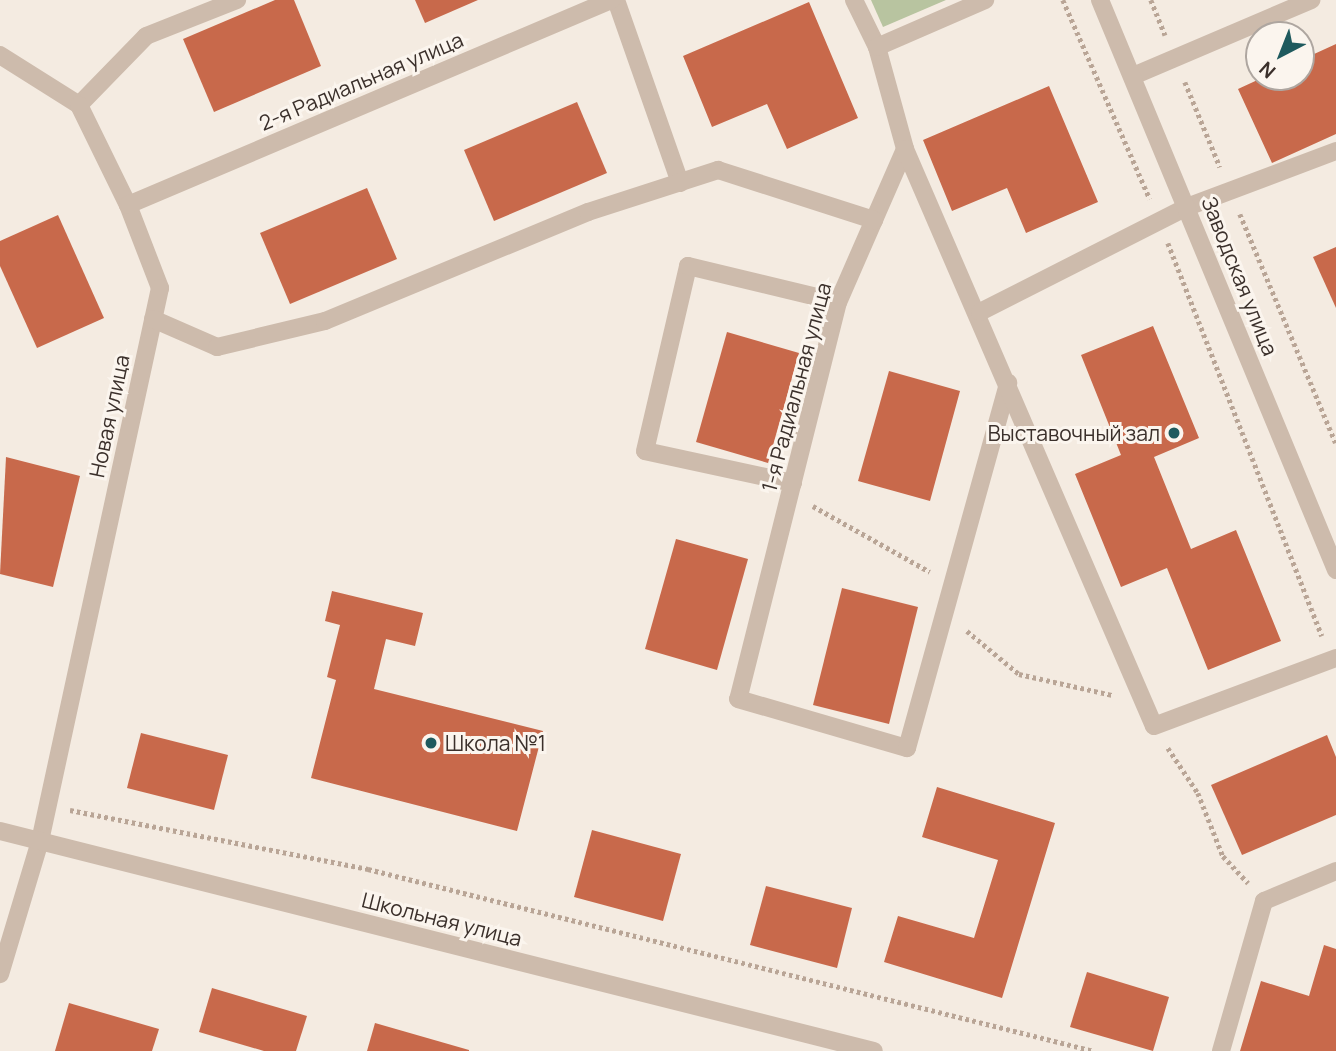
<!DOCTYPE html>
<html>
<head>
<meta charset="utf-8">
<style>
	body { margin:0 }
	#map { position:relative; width:1336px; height:1051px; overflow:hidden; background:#f4ebe1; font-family:Manrope,sans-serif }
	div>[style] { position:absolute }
	.green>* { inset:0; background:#b8c4a0 }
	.building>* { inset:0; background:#c8694b }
	.path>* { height:4.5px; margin-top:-2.25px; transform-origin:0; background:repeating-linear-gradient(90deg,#b9a596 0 3.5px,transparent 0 7px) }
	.service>* { height:18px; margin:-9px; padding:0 9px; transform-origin:9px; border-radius:9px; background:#cdbbac }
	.minor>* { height:18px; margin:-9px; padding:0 9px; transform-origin:9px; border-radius:9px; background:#cdbbac }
	.tertiary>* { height:18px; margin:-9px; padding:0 9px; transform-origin:9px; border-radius:9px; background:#cdbbac }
	.dots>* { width:19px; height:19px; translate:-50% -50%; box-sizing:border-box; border:4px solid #fbf5ee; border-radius:50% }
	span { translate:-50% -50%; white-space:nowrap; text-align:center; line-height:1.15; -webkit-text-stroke:6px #fbf5ee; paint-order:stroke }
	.street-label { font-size:21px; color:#3b302b }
	.poi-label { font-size:21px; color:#3b302b }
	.right { translate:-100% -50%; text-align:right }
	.left { translate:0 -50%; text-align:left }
	.north { position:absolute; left:1245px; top:21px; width:70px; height:70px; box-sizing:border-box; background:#fbf5ee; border:2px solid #aea6a0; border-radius:50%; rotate:222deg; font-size:19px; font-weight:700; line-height:28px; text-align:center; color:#3b302b }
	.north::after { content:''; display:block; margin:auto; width:24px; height:32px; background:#1f5a5e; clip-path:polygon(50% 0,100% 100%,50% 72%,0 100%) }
</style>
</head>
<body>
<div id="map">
	<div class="green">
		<i style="clip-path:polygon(871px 0,946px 0,883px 27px)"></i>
	</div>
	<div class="building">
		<i style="clip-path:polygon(275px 0,294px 0,321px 66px,214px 112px,183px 39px)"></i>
		<i style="clip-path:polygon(415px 0,478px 0,425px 23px)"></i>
		<i style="clip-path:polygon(809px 2px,858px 118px,787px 149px,767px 104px,712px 127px,683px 56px)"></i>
		<i style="clip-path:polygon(1336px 44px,1336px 134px,1272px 163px,1238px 89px,1264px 77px,1301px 77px,1301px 60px)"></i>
		<i style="clip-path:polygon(1049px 86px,1098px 202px,1026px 233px,1007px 188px,952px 211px,923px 140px)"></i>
		<i style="clip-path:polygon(577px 102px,607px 173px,494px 221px,464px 150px)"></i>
		<i style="clip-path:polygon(367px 188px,397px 259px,290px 304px,260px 233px)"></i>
		<i style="clip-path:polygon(58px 215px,104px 318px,37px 348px,0 266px,0 241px)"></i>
		<i style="clip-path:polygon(1336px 247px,1336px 308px,1313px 257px)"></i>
		<i style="clip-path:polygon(1153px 326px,1199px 438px,1154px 457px,1191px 549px,1236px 530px,1281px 641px,1208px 670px,1167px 568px,1121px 587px,1075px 474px,1121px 455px,1081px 355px)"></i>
		<i style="clip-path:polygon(727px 332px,799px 353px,768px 463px,696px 442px)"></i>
		<i style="clip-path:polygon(889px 371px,960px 391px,930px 501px,858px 481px)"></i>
		<i style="clip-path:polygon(6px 457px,80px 476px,53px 587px,0 574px)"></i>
		<i style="clip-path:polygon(676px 539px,748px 559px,717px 670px,645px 649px)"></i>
		<i style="clip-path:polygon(842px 588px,918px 607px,889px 724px,813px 705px)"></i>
		<i style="clip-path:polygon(332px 591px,423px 613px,415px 646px,386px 639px,374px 689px,543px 731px,517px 831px,311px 778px,336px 680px,327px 677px,340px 625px,325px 621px)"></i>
		<i style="clip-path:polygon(141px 733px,228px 755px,214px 810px,127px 788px)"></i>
		<i style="clip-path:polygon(1327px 735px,1336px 757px,1336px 815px,1242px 855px,1211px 785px)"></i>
		<i style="clip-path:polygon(937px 787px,1055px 823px,1002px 998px,884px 962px,898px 916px,974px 938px,998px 860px,922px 837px)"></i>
		<i style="clip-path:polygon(592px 830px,681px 854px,663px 921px,574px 897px)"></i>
		<i style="clip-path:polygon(766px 886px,852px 908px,837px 968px,750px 945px)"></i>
		<i style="clip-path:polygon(1324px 945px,1336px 949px,1336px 1051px,1240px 1051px,1261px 981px,1309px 996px)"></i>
		<i style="clip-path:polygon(1087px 972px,1169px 997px,1153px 1051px,1070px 1027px)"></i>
		<i style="clip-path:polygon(212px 988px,307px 1016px,296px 1051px,264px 1051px,199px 1032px)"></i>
		<i style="clip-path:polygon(69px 1003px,159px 1029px,152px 1051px,55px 1051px)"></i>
		<i style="clip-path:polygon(375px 1023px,469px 1050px,469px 1051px,367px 1051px)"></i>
	</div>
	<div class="path">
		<i style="left:1063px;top:0;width:217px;rotate:66.4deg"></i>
		<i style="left:1151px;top:0;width:38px;rotate:68deg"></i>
		<i style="left:1185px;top:82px;width:92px;rotate:67.6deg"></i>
		<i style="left:1240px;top:214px;width:248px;rotate:67.3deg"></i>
		<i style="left:1168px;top:243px;width:422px;rotate:68.6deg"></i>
		<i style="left:813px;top:506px;width:134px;rotate:29.4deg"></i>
		<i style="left:967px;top:631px;width:67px;rotate:39.6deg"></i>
		<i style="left:1019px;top:674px;width:95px;rotate:12.7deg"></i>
		<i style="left:1168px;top:748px;width:54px;rotate:56.3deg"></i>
		<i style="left:1198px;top:793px;width:68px;rotate:68.4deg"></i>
		<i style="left:1223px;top:856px;width:37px;rotate:47deg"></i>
		<i style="left:70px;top:810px;width:304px;rotate:11.2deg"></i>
		<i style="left:368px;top:869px;width:748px;rotate:14.07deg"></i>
	</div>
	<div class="service">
		<i style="left:616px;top:0;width:194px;rotate:70.7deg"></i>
		<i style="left:1133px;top:76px;width:194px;rotate:-23.1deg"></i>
		<i style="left:79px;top:105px;width:96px;rotate:-45.8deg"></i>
		<i style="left:146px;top:36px;width:98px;rotate:-21.6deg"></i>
		<i style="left:1187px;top:207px;width:159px;rotate:-20.6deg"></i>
		<i style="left:793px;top:483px;width:151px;rotate:-167.8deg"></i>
		<i style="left:645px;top:451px;width:190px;rotate:-76.9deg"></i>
		<i style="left:688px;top:266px;width:154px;rotate:13.5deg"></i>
		<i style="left:1221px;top:1051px;width:156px;rotate:-74deg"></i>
		<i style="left:1264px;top:901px;width:78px;rotate:-22.6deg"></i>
	</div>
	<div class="minor">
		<i style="left:854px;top:0;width:52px;rotate:63.9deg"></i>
		<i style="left:877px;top:47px;width:106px;rotate:74.6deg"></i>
		<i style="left:905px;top:149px;width:167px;rotate:113.6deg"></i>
		<i style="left:838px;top:302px;width:409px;rotate:104.1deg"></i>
		<i style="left:738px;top:699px;width:176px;rotate:16.2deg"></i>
		<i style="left:907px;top:748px;width:379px;rotate:-74.5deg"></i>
		<i style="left:877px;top:47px;width:118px;rotate:-23.5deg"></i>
		<i style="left:0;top:55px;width:93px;rotate:32.3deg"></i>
		<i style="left:79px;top:105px;width:111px;rotate:63.9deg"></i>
		<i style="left:128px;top:205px;width:89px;rotate:68.9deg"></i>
		<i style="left:160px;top:288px;width:566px;rotate:102.24deg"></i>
		<i style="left:40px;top:841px;width:139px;rotate:106.7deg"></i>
		<i style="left:905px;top:149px;width:628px;rotate:66.66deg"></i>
		<i style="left:1154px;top:726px;width:194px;rotate:-20.5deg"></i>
		<i style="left:128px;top:205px;width:525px;rotate:-23deg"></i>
		<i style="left:980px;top:312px;width:232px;rotate:-26.9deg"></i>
		<i style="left:153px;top:319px;width:70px;rotate:23.6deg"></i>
		<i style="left:217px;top:347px;width:111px;rotate:-13.5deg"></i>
		<i style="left:325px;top:321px;width:285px;rotate:-22.5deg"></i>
		<i style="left:588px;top:212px;width:137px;rotate:-17.9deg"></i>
		<i style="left:718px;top:170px;width:164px;rotate:17.8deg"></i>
	</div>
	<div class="tertiary">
		<i style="left:1100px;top:0;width:617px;rotate:67.51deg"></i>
		<i style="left:0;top:831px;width:901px;rotate:14.13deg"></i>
	</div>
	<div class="dots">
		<i style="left:1174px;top:433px;background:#1f5a5e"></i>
		<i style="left:431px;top:743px;background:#1f5a5e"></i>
	</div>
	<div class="street-label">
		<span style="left:361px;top:81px;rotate:-23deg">2-я Радиальная улица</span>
		<span style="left:1240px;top:276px;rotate:68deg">Заводская улица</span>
		<span style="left:796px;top:387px;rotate:-75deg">1-я Радиальная улица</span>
		<span style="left:109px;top:416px;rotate:-78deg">Новая улица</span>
		<span style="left:442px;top:919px;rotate:14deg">Школьная улица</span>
	</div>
	<div class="poi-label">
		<span class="right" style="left:1160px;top:433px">Выставочный зал</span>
		<span class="left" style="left:445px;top:743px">Школа №1</span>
	</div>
	<div class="north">N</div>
</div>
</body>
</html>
